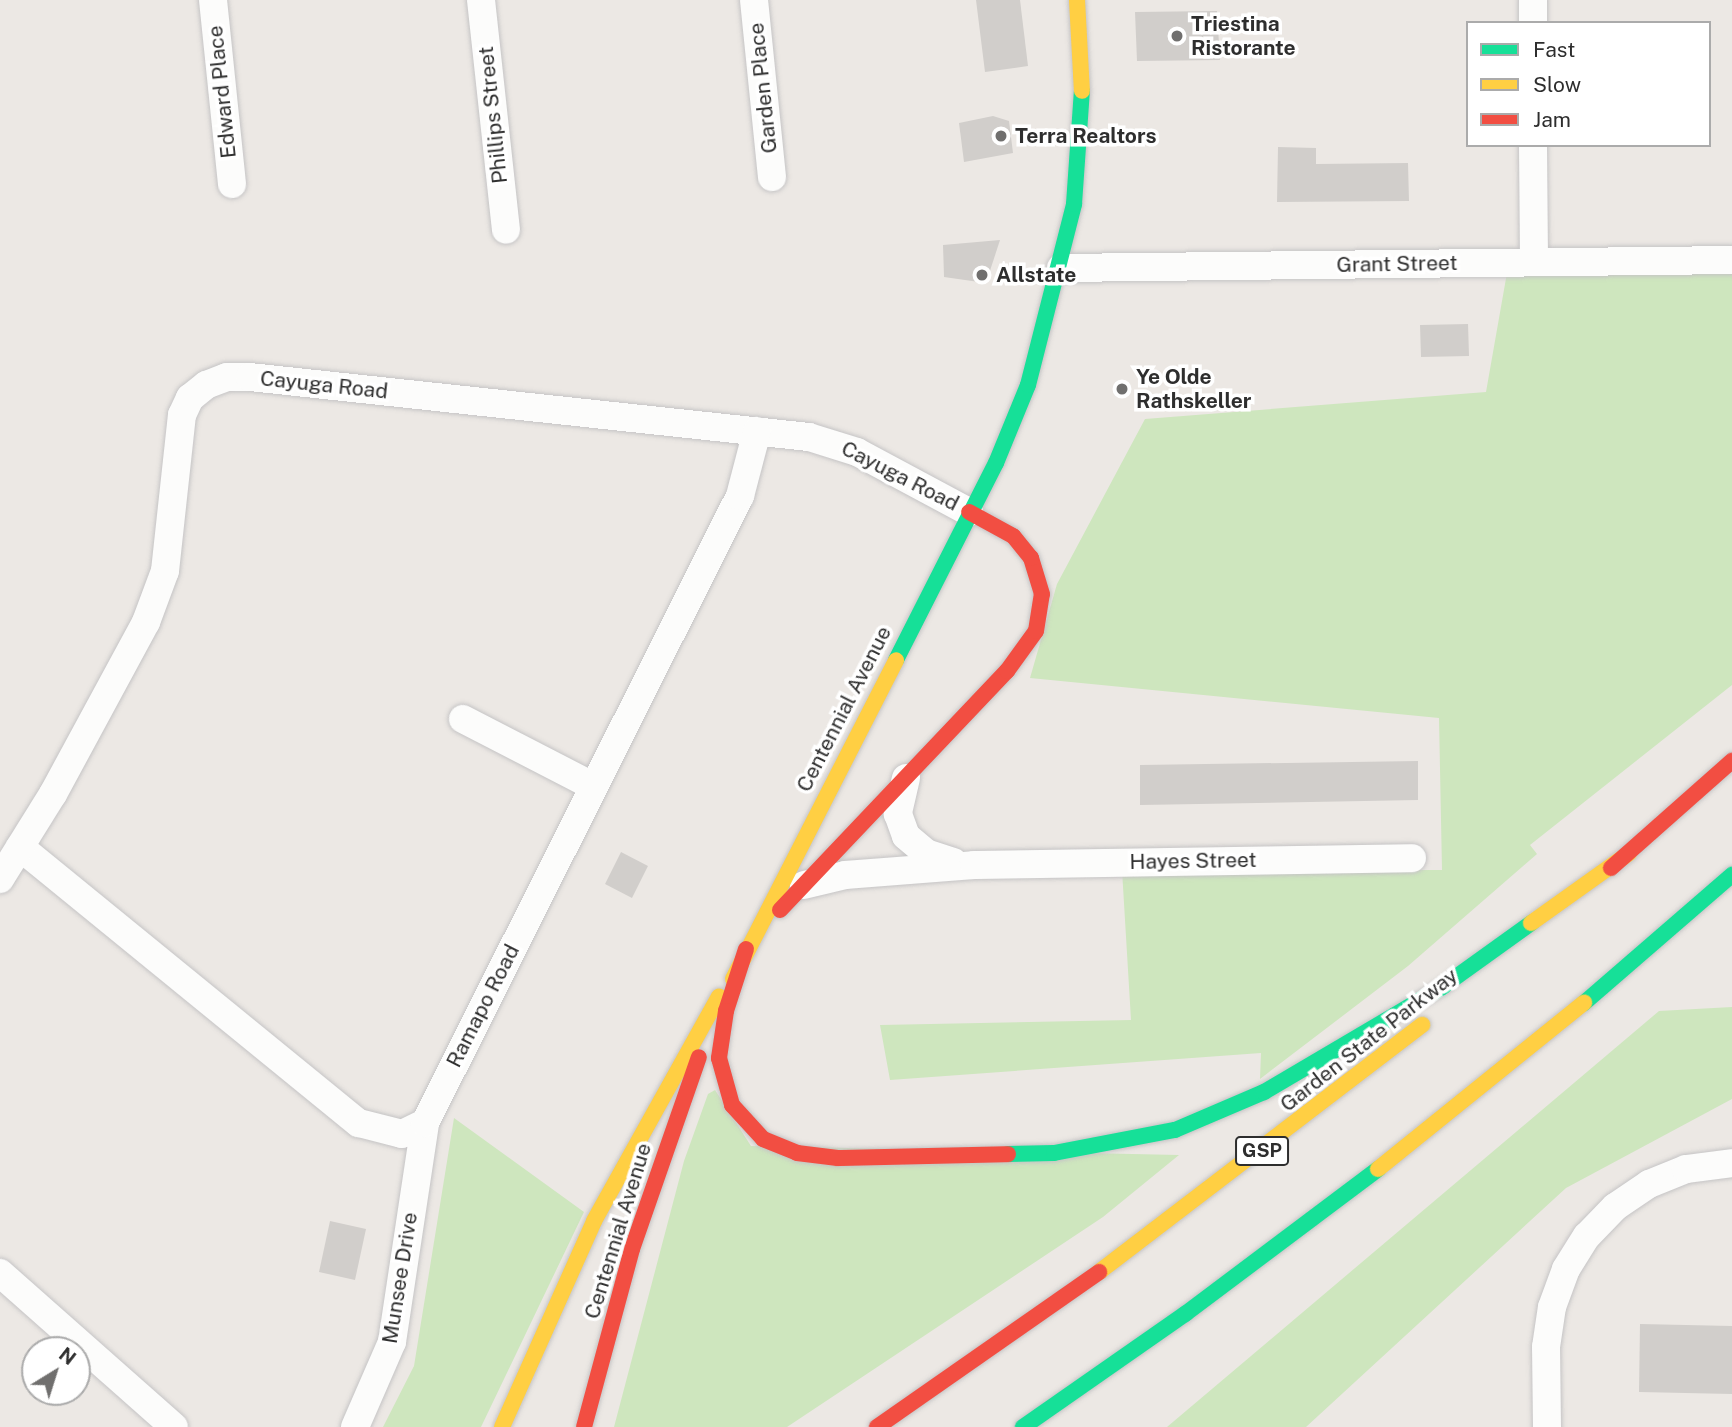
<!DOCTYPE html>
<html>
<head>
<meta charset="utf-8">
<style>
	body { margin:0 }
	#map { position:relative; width:1732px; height:1427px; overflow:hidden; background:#ece8e4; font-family:"Public Sans",sans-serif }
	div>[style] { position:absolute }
	.green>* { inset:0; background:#cee6be }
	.building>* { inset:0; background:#d1cecb }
	.roads { filter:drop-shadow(0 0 2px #c5c4c5) drop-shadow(0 0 2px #c5c4c5) }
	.street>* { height:28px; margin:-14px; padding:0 14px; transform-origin:14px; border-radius:14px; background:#fcfcfb }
	.fast>* { height:16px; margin:-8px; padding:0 8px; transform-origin:8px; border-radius:8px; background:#16e098 }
	.slow>* { height:16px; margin:-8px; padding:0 8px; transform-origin:8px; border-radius:8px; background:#ffcf43 }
	.jam>* { height:16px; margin:-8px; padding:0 8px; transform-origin:8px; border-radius:8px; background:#f24e42 }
	.dots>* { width:19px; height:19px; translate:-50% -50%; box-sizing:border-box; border:4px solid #fff; border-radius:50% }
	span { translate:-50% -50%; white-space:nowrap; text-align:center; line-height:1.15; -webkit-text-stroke:7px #fff; paint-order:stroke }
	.shield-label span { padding:2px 5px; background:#fff; border:2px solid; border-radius:5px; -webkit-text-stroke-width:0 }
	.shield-label { font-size:19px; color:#2e2e2e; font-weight:700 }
	.poi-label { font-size:21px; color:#2e2e2e; font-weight:700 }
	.left { translate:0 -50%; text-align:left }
	.street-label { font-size:21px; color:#2e2e2e }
	.legend { position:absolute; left:1466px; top:21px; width:245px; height:126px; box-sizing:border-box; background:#fff; border:2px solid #ababab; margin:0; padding:9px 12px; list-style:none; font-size:21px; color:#2e2e2e }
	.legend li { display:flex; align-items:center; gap:14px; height:35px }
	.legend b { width:35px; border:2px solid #ababab }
	.north { position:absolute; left:21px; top:1336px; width:70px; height:70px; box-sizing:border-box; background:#fff; border:2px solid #ababab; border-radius:50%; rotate:38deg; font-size:19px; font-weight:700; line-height:28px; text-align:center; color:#2e2e2e }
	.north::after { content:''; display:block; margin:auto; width:24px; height:32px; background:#706f6e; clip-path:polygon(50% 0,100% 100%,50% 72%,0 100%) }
</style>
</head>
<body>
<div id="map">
	<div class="green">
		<i style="clip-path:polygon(1732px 261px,1732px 685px,1530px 845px,1537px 854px,1408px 966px,1260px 1079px,1261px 1053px,890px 1080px,880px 1025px,1131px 1020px,1122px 870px,1442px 870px,1439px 718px,1030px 678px,1057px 584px,1145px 419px,1486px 392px,1508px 267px)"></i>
		<i style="clip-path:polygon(1732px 1007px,1732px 1099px,1566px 1188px,1306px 1427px,1167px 1427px,1659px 1011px)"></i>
		<i style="clip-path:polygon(715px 1090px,751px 1146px,1179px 1155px,1103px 1217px,787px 1427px,614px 1427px,684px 1161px,708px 1094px)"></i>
		<i style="clip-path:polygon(454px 1118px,584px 1212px,481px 1427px,383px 1427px,414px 1366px)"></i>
	</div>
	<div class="building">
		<i style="clip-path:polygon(976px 0,1020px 0,1028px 66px,985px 72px)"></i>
		<i style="clip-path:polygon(1217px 11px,1220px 60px,1137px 61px,1135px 12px)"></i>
		<i style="clip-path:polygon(993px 116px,1009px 121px,1013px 153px,964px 162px,959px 123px)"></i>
		<i style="clip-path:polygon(1278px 147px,1316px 148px,1316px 164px,1408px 163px,1409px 201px,1277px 202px)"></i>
		<i style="clip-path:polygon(1000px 240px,986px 283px,944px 277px,943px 245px)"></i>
		<i style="clip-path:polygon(1468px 324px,1469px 356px,1421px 357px,1420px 325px)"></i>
		<i style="clip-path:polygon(1418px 761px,1418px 800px,1140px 805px,1140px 765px)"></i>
		<i style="clip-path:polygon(621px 852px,648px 866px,632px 898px,605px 884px)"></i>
		<i style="clip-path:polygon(330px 1221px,366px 1229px,355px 1280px,319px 1272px)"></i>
		<i style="clip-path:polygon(1640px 1324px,1732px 1326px,1732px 1394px,1639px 1392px)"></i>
	</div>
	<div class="roads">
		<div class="street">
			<i style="left:213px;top:0;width:185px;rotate:84.1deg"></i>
			<i style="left:481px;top:0;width:231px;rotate:83.8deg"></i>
			<i style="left:754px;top:0;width:178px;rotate:84.2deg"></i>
			<i style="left:1533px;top:0;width:23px;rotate:90deg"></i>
			<i style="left:1533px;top:145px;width:117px;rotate:89.5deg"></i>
			<i style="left:1061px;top:268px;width:671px;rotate:-0.68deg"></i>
			<i style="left:463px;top:719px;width:146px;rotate:27.3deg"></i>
			<i style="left:906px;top:778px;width:37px;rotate:103deg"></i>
			<i style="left:898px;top:814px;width:23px;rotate:70deg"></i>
			<i style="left:906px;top:836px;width:26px;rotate:40deg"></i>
			<i style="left:926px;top:853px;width:29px;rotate:18deg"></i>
			<i style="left:20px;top:847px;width:437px;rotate:39.2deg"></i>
			<i style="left:359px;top:1123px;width:44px;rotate:14.3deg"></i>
			<i style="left:402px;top:1134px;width:25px;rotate:-26deg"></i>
			<i style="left:0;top:879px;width:100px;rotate:-58.1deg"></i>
			<i style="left:53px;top:794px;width:196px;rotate:-61.6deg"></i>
			<i style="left:146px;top:622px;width:54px;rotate:-69.6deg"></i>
			<i style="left:165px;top:571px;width:157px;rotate:-83.8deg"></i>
			<i style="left:182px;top:415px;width:19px;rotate:-65deg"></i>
			<i style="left:190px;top:398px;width:21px;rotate:-39deg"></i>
			<i style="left:206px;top:385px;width:22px;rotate:-21deg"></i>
			<i style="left:227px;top:377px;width:23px"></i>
			<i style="left:250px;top:377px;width:562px;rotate:6.13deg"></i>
			<i style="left:809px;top:437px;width:50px;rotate:17.4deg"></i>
			<i style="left:857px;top:452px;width:127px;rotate:28.2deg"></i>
			<i style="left:804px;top:885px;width:42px;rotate:-13.7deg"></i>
			<i style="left:845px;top:875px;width:129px;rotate:-4.4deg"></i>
			<i style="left:974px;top:865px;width:438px;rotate:-0.9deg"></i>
			<i style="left:0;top:1273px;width:232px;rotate:41.5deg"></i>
			<i style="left:355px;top:1427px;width:93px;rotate:-66.5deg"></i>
			<i style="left:392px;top:1342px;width:221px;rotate:-81.4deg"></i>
			<i style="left:425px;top:1123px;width:702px;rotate:-63.33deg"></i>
			<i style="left:740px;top:496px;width:67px;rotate:-75.3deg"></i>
			<i style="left:1547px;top:1427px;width:80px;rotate:-90.7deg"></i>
			<i style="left:1546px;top:1347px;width:40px;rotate:-81.5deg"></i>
			<i style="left:1552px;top:1307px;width:40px;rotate:-69.8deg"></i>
			<i style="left:1566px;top:1269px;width:39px;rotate:-58deg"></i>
			<i style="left:1587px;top:1236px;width:40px;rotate:-46deg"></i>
			<i style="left:1615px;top:1207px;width:41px;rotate:-34.1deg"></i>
			<i style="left:1649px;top:1184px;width:40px;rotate:-22deg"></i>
			<i style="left:1686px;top:1169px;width:46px;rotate:-7.4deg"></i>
		</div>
		<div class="fast">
			<i style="left:896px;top:660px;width:221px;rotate:-63.1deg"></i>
			<i style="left:996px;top:463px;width:84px;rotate:-67.7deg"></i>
			<i style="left:1028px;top:385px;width:187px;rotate:-75.7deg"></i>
			<i style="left:1074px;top:204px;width:113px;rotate:-86deg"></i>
			<i style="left:1584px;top:1003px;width:196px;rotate:-40.9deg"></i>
			<i style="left:1008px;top:1154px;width:46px;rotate:-1.2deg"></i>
			<i style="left:1054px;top:1153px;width:123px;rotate:-10.8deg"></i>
			<i style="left:1175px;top:1130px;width:97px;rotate:-23.1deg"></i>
			<i style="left:1264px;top:1092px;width:207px;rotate:-30.5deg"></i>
			<i style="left:1442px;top:987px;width:110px;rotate:-35.7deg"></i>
			<i style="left:1023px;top:1427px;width:198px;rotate:-34.9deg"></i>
			<i style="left:1185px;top:1314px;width:241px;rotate:-36.9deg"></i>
		</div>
		<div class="slow">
			<i style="left:1077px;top:0;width:91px;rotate:86.9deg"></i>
			<i style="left:1531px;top:923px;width:120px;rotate:-35.5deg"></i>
			<i style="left:733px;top:979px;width:358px;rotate:-62.9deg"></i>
			<i style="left:1378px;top:1169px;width:265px;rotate:-38.9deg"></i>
			<i style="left:1099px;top:1272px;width:407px;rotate:-37.4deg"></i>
			<i style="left:502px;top:1427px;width:226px;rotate:-65.9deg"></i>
			<i style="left:594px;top:1221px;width:257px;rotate:-60.9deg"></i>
		</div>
		<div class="jam">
			<i style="left:1611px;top:868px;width:162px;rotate:-41.5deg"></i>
			<i style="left:780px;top:910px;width:330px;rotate:-46.5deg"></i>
			<i style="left:1007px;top:671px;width:49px;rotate:-54.1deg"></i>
			<i style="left:1036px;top:631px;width:37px;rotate:-81deg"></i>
			<i style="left:1042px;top:594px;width:38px;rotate:-107deg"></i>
			<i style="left:1031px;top:558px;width:28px;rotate:-129deg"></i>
			<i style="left:1013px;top:536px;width:50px;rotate:-151.4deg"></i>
			<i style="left:746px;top:949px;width:65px;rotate:107.9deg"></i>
			<i style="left:726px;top:1011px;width:48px;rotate:98.5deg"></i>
			<i style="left:719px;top:1058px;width:49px;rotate:74.5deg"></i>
			<i style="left:732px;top:1105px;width:46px;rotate:47.6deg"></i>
			<i style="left:763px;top:1139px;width:37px;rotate:22deg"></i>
			<i style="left:797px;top:1153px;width:41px;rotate:7deg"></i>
			<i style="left:838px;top:1158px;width:170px;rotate:-1.3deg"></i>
			<i style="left:584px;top:1427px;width:184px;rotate:-74.9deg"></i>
			<i style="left:632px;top:1249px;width:203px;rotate:-70.8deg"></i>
			<i style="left:877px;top:1427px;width:271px;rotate:-34.9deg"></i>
		</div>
	</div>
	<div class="dots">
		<i style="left:1177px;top:36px;background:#706f6e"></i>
		<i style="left:1001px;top:136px;background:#706f6e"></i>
		<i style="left:982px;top:275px;background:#706f6e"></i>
		<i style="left:1122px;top:389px;background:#706f6e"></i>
	</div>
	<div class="shield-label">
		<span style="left:1262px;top:1151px">GSP</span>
	</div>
	<div class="poi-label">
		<span class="left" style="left:1191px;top:36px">Triestina<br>Ristorante</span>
		<span class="left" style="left:1015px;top:136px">Terra Realtors</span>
		<span class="left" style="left:996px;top:275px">Allstate</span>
		<span class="left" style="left:1136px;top:389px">Ye Olde<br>Rathskeller</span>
	</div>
	<div class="street-label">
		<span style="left:763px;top:88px;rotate:-96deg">Garden Place</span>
		<span style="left:222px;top:92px;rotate:-96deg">Edward Place</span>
		<span style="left:493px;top:115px;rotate:-96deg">Phillips Street</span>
		<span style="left:1397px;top:264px;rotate:-1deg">Grant Street</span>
		<span style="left:324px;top:385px;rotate:6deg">Cayuga Road</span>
		<span style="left:900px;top:476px;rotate:27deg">Cayuga Road</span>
		<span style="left:844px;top:709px;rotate:-63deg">Centennial Avenue</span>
		<span style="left:1193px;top:861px;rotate:-1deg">Hayes Street</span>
		<span style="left:483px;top:1006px;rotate:-63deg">Ramapo Road</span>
		<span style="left:1369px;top:1040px;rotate:-38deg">Garden State Parkway</span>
		<span style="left:618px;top:1231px;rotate:-73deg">Centennial Avenue</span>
		<span style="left:400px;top:1278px;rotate:-81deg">Munsee Drive</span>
	</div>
	<ul class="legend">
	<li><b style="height:9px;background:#16e098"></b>Fast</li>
	<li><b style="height:9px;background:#ffcf43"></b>Slow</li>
	<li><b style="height:9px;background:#f24e42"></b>Jam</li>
	</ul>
	<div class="north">N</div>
</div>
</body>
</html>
